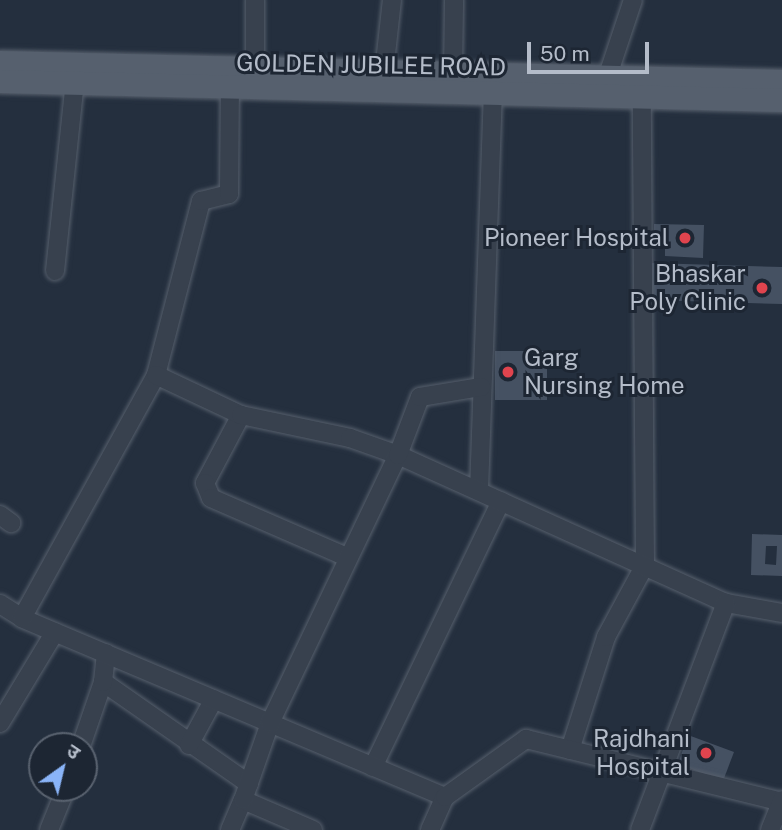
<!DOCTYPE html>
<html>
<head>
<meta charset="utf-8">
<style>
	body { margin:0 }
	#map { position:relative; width:782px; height:830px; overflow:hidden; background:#242f3e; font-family:"Public Sans","Noto Sans Devanagari",sans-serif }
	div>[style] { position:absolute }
	.building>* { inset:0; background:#455162 }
	.roads { filter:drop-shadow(0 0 2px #565f6c) drop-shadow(0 0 2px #565f6c) }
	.minor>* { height:18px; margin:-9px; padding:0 9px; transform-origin:9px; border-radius:9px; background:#38414e }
	.major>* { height:23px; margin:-11.5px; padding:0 11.5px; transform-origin:11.5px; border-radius:11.5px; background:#56606e }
	.dots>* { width:19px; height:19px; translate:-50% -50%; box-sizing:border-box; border:4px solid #1d2633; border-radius:50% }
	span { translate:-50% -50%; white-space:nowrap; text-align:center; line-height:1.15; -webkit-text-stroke:6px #1d2633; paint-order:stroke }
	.street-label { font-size:24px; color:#b4bcc9 }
	.poi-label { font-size:24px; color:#b4bcc9 }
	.right { translate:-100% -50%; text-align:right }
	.left { translate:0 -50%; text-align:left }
	.north { position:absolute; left:28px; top:732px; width:70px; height:70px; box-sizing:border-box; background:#1d2633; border:2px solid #59626f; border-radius:50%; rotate:34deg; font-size:19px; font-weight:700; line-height:28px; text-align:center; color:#b4bcc9 }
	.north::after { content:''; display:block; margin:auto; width:24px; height:32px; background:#8ab4f8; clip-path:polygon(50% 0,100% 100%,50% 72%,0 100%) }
	.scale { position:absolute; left:527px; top:42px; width:122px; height:32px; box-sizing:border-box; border:4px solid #b4bcc9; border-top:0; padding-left:9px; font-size:21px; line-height:24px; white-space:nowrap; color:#b4bcc9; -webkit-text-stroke:5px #1d2633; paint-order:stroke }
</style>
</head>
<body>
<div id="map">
	<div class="building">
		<i style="clip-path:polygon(654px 224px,704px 225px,703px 258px,665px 256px,665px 233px,654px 233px)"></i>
		<i style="clip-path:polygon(652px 263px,782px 267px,782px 304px,651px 300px)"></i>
		<i style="clip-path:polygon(495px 351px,547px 351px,547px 400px,495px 400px)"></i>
		<i style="clip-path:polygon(evenodd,752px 534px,782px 535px,782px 576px,751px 575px,752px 534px,766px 546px,777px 546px,776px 565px,765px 564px,766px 546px)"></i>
		<i style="clip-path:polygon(688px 735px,734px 752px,723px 781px,678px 764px)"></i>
	</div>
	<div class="roads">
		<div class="minor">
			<i style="left:384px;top:72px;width:72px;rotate:-83.7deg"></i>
			<i style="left:453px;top:74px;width:74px;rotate:-89.2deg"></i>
			<i style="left:607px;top:78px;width:82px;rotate:-71.6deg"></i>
			<i style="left:255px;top:80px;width:80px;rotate:-90deg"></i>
			<i style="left:55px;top:271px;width:190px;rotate:-84deg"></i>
			<i style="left:156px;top:375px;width:180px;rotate:-75.5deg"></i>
			<i style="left:201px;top:201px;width:29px;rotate:-14deg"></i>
			<i style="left:229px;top:194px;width:106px;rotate:-89.5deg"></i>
			<i style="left:241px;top:415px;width:77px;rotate:117.9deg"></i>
			<i style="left:205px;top:483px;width:16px;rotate:68deg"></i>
			<i style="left:211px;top:498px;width:148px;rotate:23.5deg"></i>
			<i style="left:479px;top:491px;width:409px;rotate:-88deg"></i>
			<i style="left:0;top:515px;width:14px;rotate:36deg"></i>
			<i style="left:0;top:604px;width:26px;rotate:32deg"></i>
			<i style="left:103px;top:682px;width:178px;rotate:34.9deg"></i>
			<i style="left:0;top:723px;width:106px;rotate:-58.9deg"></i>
			<i style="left:189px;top:745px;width:52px;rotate:-61.5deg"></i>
			<i style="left:81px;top:746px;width:68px;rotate:-71deg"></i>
			<i style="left:103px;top:682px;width:29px;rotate:-84deg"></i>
			<i style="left:570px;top:750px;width:119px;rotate:-72.3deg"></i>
			<i style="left:606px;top:637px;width:82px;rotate:-61.6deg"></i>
			<i style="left:645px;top:565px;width:480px;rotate:-90.4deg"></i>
			<i style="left:373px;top:767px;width:295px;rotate:-64.3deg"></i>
			<i style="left:445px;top:797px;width:459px;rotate:-157.1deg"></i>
			<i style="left:22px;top:618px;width:277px;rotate:-61.1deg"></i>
			<i style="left:156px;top:375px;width:94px;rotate:25.2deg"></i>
			<i style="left:241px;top:415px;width:111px;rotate:11.9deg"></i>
			<i style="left:350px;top:438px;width:51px;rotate:19.5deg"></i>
			<i style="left:398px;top:455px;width:360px;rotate:24.3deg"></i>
			<i style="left:726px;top:603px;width:57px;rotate:10.1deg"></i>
			<i style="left:49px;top:830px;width:45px;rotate:-68deg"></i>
			<i style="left:230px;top:830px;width:33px;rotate:-67deg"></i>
			<i style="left:313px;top:830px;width:76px;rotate:-156.8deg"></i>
			<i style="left:243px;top:800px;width:82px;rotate:-70.7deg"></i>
			<i style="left:270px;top:723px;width:297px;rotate:-64.5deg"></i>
			<i style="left:398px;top:455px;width:62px;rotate:-69.2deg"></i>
			<i style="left:420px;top:397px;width:62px;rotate:-9.3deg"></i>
			<i style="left:430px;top:830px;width:36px;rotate:-66deg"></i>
			<i style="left:445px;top:797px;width:100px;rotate:-35.6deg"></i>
			<i style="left:526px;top:739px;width:264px;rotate:13.8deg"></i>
			<i style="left:640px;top:830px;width:243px;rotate:-69.3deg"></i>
			<i style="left:770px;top:830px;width:32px;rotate:-68deg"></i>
		</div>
		<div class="major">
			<i style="left:0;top:62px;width:782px;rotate:1.39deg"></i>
			<i style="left:0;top:81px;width:782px;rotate:1.39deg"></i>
		</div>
	</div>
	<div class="dots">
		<i style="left:685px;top:238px;background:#e0444e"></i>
		<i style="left:762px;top:288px;background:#e0444e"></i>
		<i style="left:508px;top:372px;background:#e0444e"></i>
		<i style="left:706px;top:753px;background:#e0444e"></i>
	</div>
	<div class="street-label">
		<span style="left:371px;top:65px;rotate:1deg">GOLDEN JUBILEE ROAD</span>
	</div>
	<div class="poi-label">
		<span class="right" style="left:669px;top:238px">Pioneer Hospital</span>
		<span class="right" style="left:746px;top:288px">Bhaskar<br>Poly Clinic</span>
		<span class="left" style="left:524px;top:372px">Garg<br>Nursing Home</span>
		<span class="right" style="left:690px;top:753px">Rajdhani<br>Hospital</span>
	</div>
	<div class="north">उ</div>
	<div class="scale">50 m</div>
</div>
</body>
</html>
